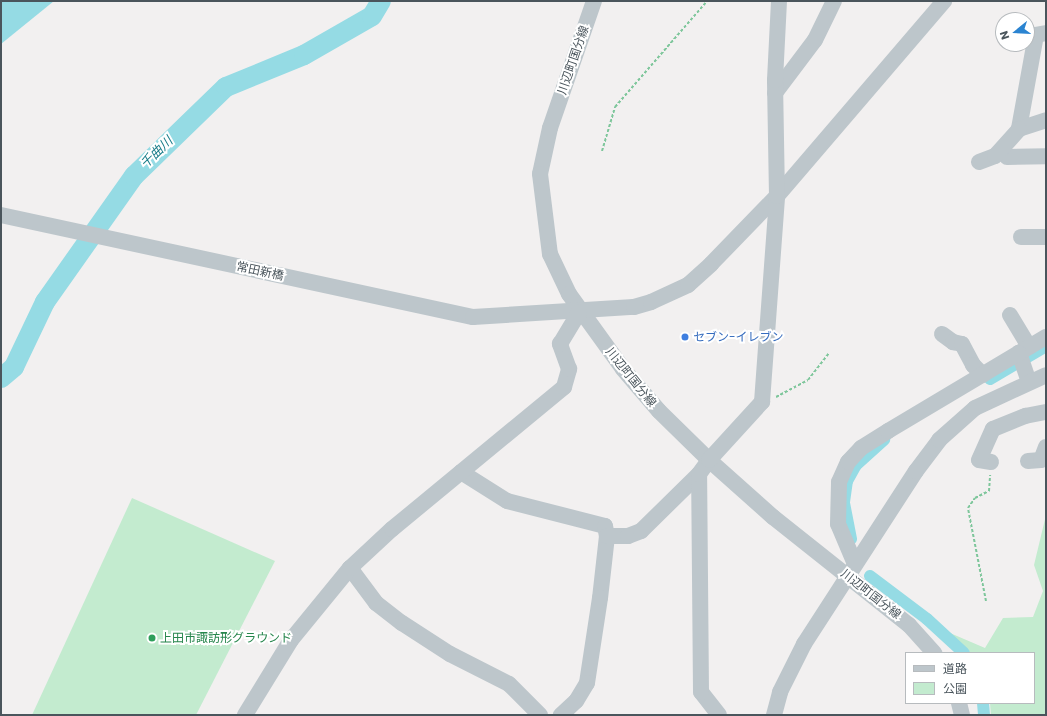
<!DOCTYPE html>
<html>
<head>
<meta charset="utf-8">
<style>
	body { margin:0 }
	#map { position:relative; width:1047px; height:716px; overflow:hidden; background:#f2f0f0; font-family:Poppins,"Noto Sans JP",sans-serif }
	div>[style] { position:absolute }
	.green>* { inset:0; background:#c3ebcf }
	.water>* { inset:0; background:#95dbe4 }
	.canal>* { height:12px; margin:-6px; padding:0 6px; transform-origin:6px; border-radius:6px; background:#95dbe4 }
	.river>* { height:20px; margin:-10px; padding:0 10px; transform-origin:10px; border-radius:10px; background:#95dbe4 }
	.path>* { height:2px; margin-top:-1px; transform-origin:0; background:repeating-linear-gradient(90deg,#7ec69b 0 3px,transparent 0 5px) }
	.minor>* { height:16px; margin:-8px; padding:0 8px; transform-origin:8px; border-radius:8px; background:#bdc6cb }
	.dots>* { width:11px; height:11px; translate:-50% -50%; box-sizing:border-box; border:2px solid #fff; border-radius:50% }
	span { translate:-50% -50%; white-space:nowrap; text-align:center; line-height:1.15; -webkit-text-stroke:4px #fff; paint-order:stroke }
	.street-label { font-size:12px; color:#4a555c }
	.shop-label { font-size:12px; color:#366cbe }
	.left { translate:0 -50%; text-align:left }
	.leisure-label { font-size:12px; color:#27864d }
	.water-label { font-size:13px; color:#197d89; font-style:italic }
	.frame { position:absolute; inset:0; border:2px solid #4a555c; pointer-events:none }
	.legend { position:absolute; left:905px; top:652px; width:130px; height:52px; box-sizing:border-box; background:#fff; border:1px solid #b7bbbe; margin:0; padding:5px 7px; list-style:none; font-size:12px; color:#4a555c }
	.legend li { display:flex; align-items:center; gap:8px; height:20px }
	.legend b { width:20px; border:1px solid #b7bbbe }
	.north { position:absolute; left:995px; top:12px; width:40px; height:40px; box-sizing:border-box; background:#fff; border:1px solid #b7bbbe; border-radius:50%; rotate:252deg; font-size:11px; font-weight:700; line-height:16px; text-align:center; color:#4a555c }
	.north::after { content:''; display:block; margin:auto; width:14px; height:18px; background:#2b84d1; clip-path:polygon(50% 0,100% 100%,50% 72%,0 100%) }
</style>
</head>
<body>
<div id="map">
	<div class="green">
		<i style="clip-path:polygon(132px 498px,275px 561px,196px 715px,32px 715px)"></i>
		<i style="clip-path:polygon(1046px 515px,1046px 715px,991px 715px,990px 703px,1034px 703px,1034px 653px,968px 653px,950px 633px,985px 648px,1003px 618px,1033px 617px,1043px 591px,1034px 565px)"></i>
	</div>
	<div class="water">
		<i style="clip-path:polygon(1px 1px,54px 1px,1px 44px)"></i>
	</div>
	<div class="canal">
		<i style="left:990px;top:379px;width:65px;rotate:-30.5deg"></i>
		<i style="left:851px;top:539px;width:38px;rotate:-101deg"></i>
		<i style="left:844px;top:502px;width:21px;rotate:-82deg"></i>
		<i style="left:847px;top:481px;width:18px;rotate:-61deg"></i>
		<i style="left:856px;top:465px;width:38px;rotate:-42deg"></i>
		<i style="left:870px;top:576px;width:71px;rotate:37deg"></i>
		<i style="left:927px;top:619px;width:50px;rotate:42.6deg"></i>
		<i style="left:983px;top:703px;width:12px;rotate:85deg"></i>
	</div>
	<div class="river">
		<i style="left:1px;top:378px;width:17px;rotate:-40deg"></i>
		<i style="left:14px;top:367px;width:72px;rotate:-64.5deg"></i>
		<i style="left:45px;top:302px;width:154px;rotate:-54.8deg"></i>
		<i style="left:134px;top:176px;width:128px;rotate:-44.1deg"></i>
		<i style="left:226px;top:87px;width:84px;rotate:-22.3deg"></i>
		<i style="left:304px;top:55px;width:78px;rotate:-29.8deg"></i>
		<i style="left:372px;top:16px;width:17px;rotate:-59deg"></i>
	</div>
	<div class="path">
		<i style="left:602px;top:151px;width:46px;rotate:-73.5deg"></i>
		<i style="left:615px;top:107px;width:140px;rotate:-49deg"></i>
		<i style="left:776px;top:397px;width:36px;rotate:-28deg"></i>
		<i style="left:808px;top:380px;width:34px;rotate:-52deg"></i>
		<i style="left:986px;top:601px;width:95px;rotate:-101deg"></i>
		<i style="left:968px;top:508px;width:12px;rotate:-55deg"></i>
		<i style="left:975px;top:498px;width:16px;rotate:-27deg"></i>
		<i style="left:989px;top:491px;width:16px;rotate:-86deg"></i>
	</div>
	<div class="minor">
		<i style="left:594px;top:1px;width:134px;rotate:109.1deg"></i>
		<i style="left:550px;top:128px;width:47px;rotate:102.3deg"></i>
		<i style="left:540px;top:174px;width:81px;rotate:82.9deg"></i>
		<i style="left:550px;top:254px;width:44px;rotate:64.6deg"></i>
		<i style="left:569px;top:294px;width:92px;rotate:54.2deg"></i>
		<i style="left:623px;top:369px;width:55px;rotate:49.4deg"></i>
		<i style="left:659px;top:411px;width:70px;rotate:44.4deg"></i>
		<i style="left:709px;top:460px;width:86px;rotate:41.7deg"></i>
		<i style="left:773px;top:517px;width:174px;rotate:38.5deg"></i>
		<i style="left:909px;top:625px;width:38px;rotate:48deg"></i>
		<i style="left:1046px;top:33px;width:10px;rotate:169deg"></i>
		<i style="left:1036px;top:35px;width:96px;rotate:100.3deg"></i>
		<i style="left:1019px;top:129px;width:28px;rotate:-18deg"></i>
		<i style="left:775px;top:93px;width:66px;rotate:-53deg"></i>
		<i style="left:815px;top:40px;width:43px;rotate:-64deg"></i>
		<i style="left:1007px;top:157px;width:39px;rotate:-1deg"></i>
		<i style="left:979px;top:162px;width:17px;rotate:-21deg"></i>
		<i style="left:995px;top:156px;width:36px;rotate:-48deg"></i>
		<i style="left:1px;top:215px;width:483px;rotate:12.2deg"></i>
		<i style="left:473px;top:317px;width:161px;rotate:-3.6deg"></i>
		<i style="left:634px;top:307px;width:18px;rotate:-16deg"></i>
		<i style="left:651px;top:302px;width:41px;rotate:-24.7deg"></i>
		<i style="left:688px;top:285px;width:31px;rotate:-42deg"></i>
		<i style="left:711px;top:264px;width:95px;rotate:-45.9deg"></i>
		<i style="left:777px;top:196px;width:257px;rotate:-49.4deg"></i>
		<i style="left:1021px;top:237px;width:25px"></i>
		<i style="left:1010px;top:315px;width:37px;rotate:59deg"></i>
		<i style="left:942px;top:334px;width:14px;rotate:36deg"></i>
		<i style="left:953px;top:342px;width:9px;rotate:13deg"></i>
		<i style="left:962px;top:344px;width:24px;rotate:62deg"></i>
		<i style="left:973px;top:365px;width:14px;rotate:45deg"></i>
		<i style="left:1029px;top:382px;width:31px;rotate:-109deg"></i>
		<i style="left:1019px;top:353px;width:31px;rotate:-31deg"></i>
		<i style="left:1028px;top:461px;width:13px;rotate:-4deg"></i>
		<i style="left:1041px;top:460px;width:14px;rotate:-69deg"></i>
		<i style="left:991px;top:462px;width:12px;rotate:-171deg"></i>
		<i style="left:979px;top:460px;width:34px;rotate:-66deg"></i>
		<i style="left:993px;top:429px;width:35px;rotate:-22deg"></i>
		<i style="left:1025px;top:416px;width:21px;rotate:-11deg"></i>
		<i style="left:461px;top:472px;width:54px;rotate:32.2deg"></i>
		<i style="left:507px;top:501px;width:101px;rotate:14.3deg"></i>
		<i style="left:605px;top:526px;width:10px;rotate:79deg"></i>
		<i style="left:607px;top:536px;width:62px;rotate:96.4deg"></i>
		<i style="left:600px;top:598px;width:86px;rotate:98.7deg"></i>
		<i style="left:587px;top:683px;width:21px;rotate:121deg"></i>
		<i style="left:576px;top:701px;width:21px;rotate:137deg"></i>
		<i style="left:607px;top:536px;width:21px"></i>
		<i style="left:628px;top:536px;width:14px;rotate:-21deg"></i>
		<i style="left:641px;top:531px;width:81px;rotate:-44.5deg"></i>
		<i style="left:855px;top:564px;width:43px;rotate:-113deg"></i>
		<i style="left:838px;top:524px;width:42px;rotate:-88.6deg"></i>
		<i style="left:839px;top:482px;width:22px;rotate:-66deg"></i>
		<i style="left:848px;top:462px;width:19px;rotate:-47deg"></i>
		<i style="left:861px;top:448px;width:32px;rotate:-32deg"></i>
		<i style="left:888px;top:431px;width:152px;rotate:-30.8deg"></i>
		<i style="left:350px;top:568px;width:44px;rotate:53.4deg"></i>
		<i style="left:376px;top:603px;width:33px;rotate:38deg"></i>
		<i style="left:402px;top:623px;width:57px;rotate:32.9deg"></i>
		<i style="left:450px;top:654px;width:66px;rotate:27deg"></i>
		<i style="left:509px;top:684px;width:44px;rotate:45deg"></i>
		<i style="left:959px;top:703px;width:12px;rotate:76deg"></i>
		<i style="left:245px;top:715px;width:88px;rotate:-58.5deg"></i>
		<i style="left:291px;top:640px;width:93px;rotate:-50.7deg"></i>
		<i style="left:350px;top:568px;width:57px;rotate:-42.9deg"></i>
		<i style="left:392px;top:529px;width:223px;rotate:-39.5deg"></i>
		<i style="left:564px;top:387px;width:19px;rotate:-74deg"></i>
		<i style="left:569px;top:369px;width:27px;rotate:-110deg"></i>
		<i style="left:560px;top:344px;width:37px;rotate:-59deg"></i>
		<i style="left:719px;top:715px;width:29px;rotate:-128deg"></i>
		<i style="left:701px;top:692px;width:218px;rotate:-90.5deg"></i>
		<i style="left:699px;top:474px;width:17px;rotate:-54deg"></i>
		<i style="left:709px;top:460px;width:79px;rotate:-47.6deg"></i>
		<i style="left:762px;top:402px;width:207px;rotate:-85.8deg"></i>
		<i style="left:777px;top:196px;width:116px;rotate:-91deg"></i>
		<i style="left:775px;top:80px;width:79px;rotate:-87.1deg"></i>
		<i style="left:774px;top:715px;width:24px;rotate:-75deg"></i>
		<i style="left:780px;top:692px;width:54px;rotate:-63.4deg"></i>
		<i style="left:804px;top:644px;width:206px;rotate:-57.1deg"></i>
		<i style="left:916px;top:471px;width:39px;rotate:-53deg"></i>
		<i style="left:939px;top:440px;width:48px;rotate:-41.6deg"></i>
		<i style="left:975px;top:408px;width:78px;rotate:-24.9deg"></i>
	</div>
	<div class="dots">
		<i style="left:685px;top:337px;background:#3f7fe0"></i>
		<i style="left:152px;top:638px;background:#2e9e5b"></i>
	</div>
	<div class="street-label">
		<span style="left:573px;top:60px;rotate:-71deg">川辺町国分線</span>
		<span style="left:260px;top:271px;rotate:12deg">常田新橋</span>
		<span style="left:631px;top:377px;rotate:51deg">川辺町国分線</span>
		<span style="left:871px;top:594px;rotate:38deg">川辺町国分線</span>
	</div>
	<div class="shop-label">
		<span class="left" style="left:693px;top:337px">セブン-イレブン</span>
	</div>
	<div class="leisure-label">
		<span class="left" style="left:160px;top:638px">上田市諏訪形グラウンド</span>
	</div>
	<div class="water-label">
		<span style="left:157px;top:153px;rotate:-44deg">千曲川</span>
	</div>
	<div class="frame"></div>
	<ul class="legend">
	<li><b style="height:5px;background:#bdc6cb"></b>道路</li>
	<li><b style="height:11px;background:#c3ebcf"></b>公園</li>
	</ul>
	<div class="north">N</div>
</div>
</body>
</html>
